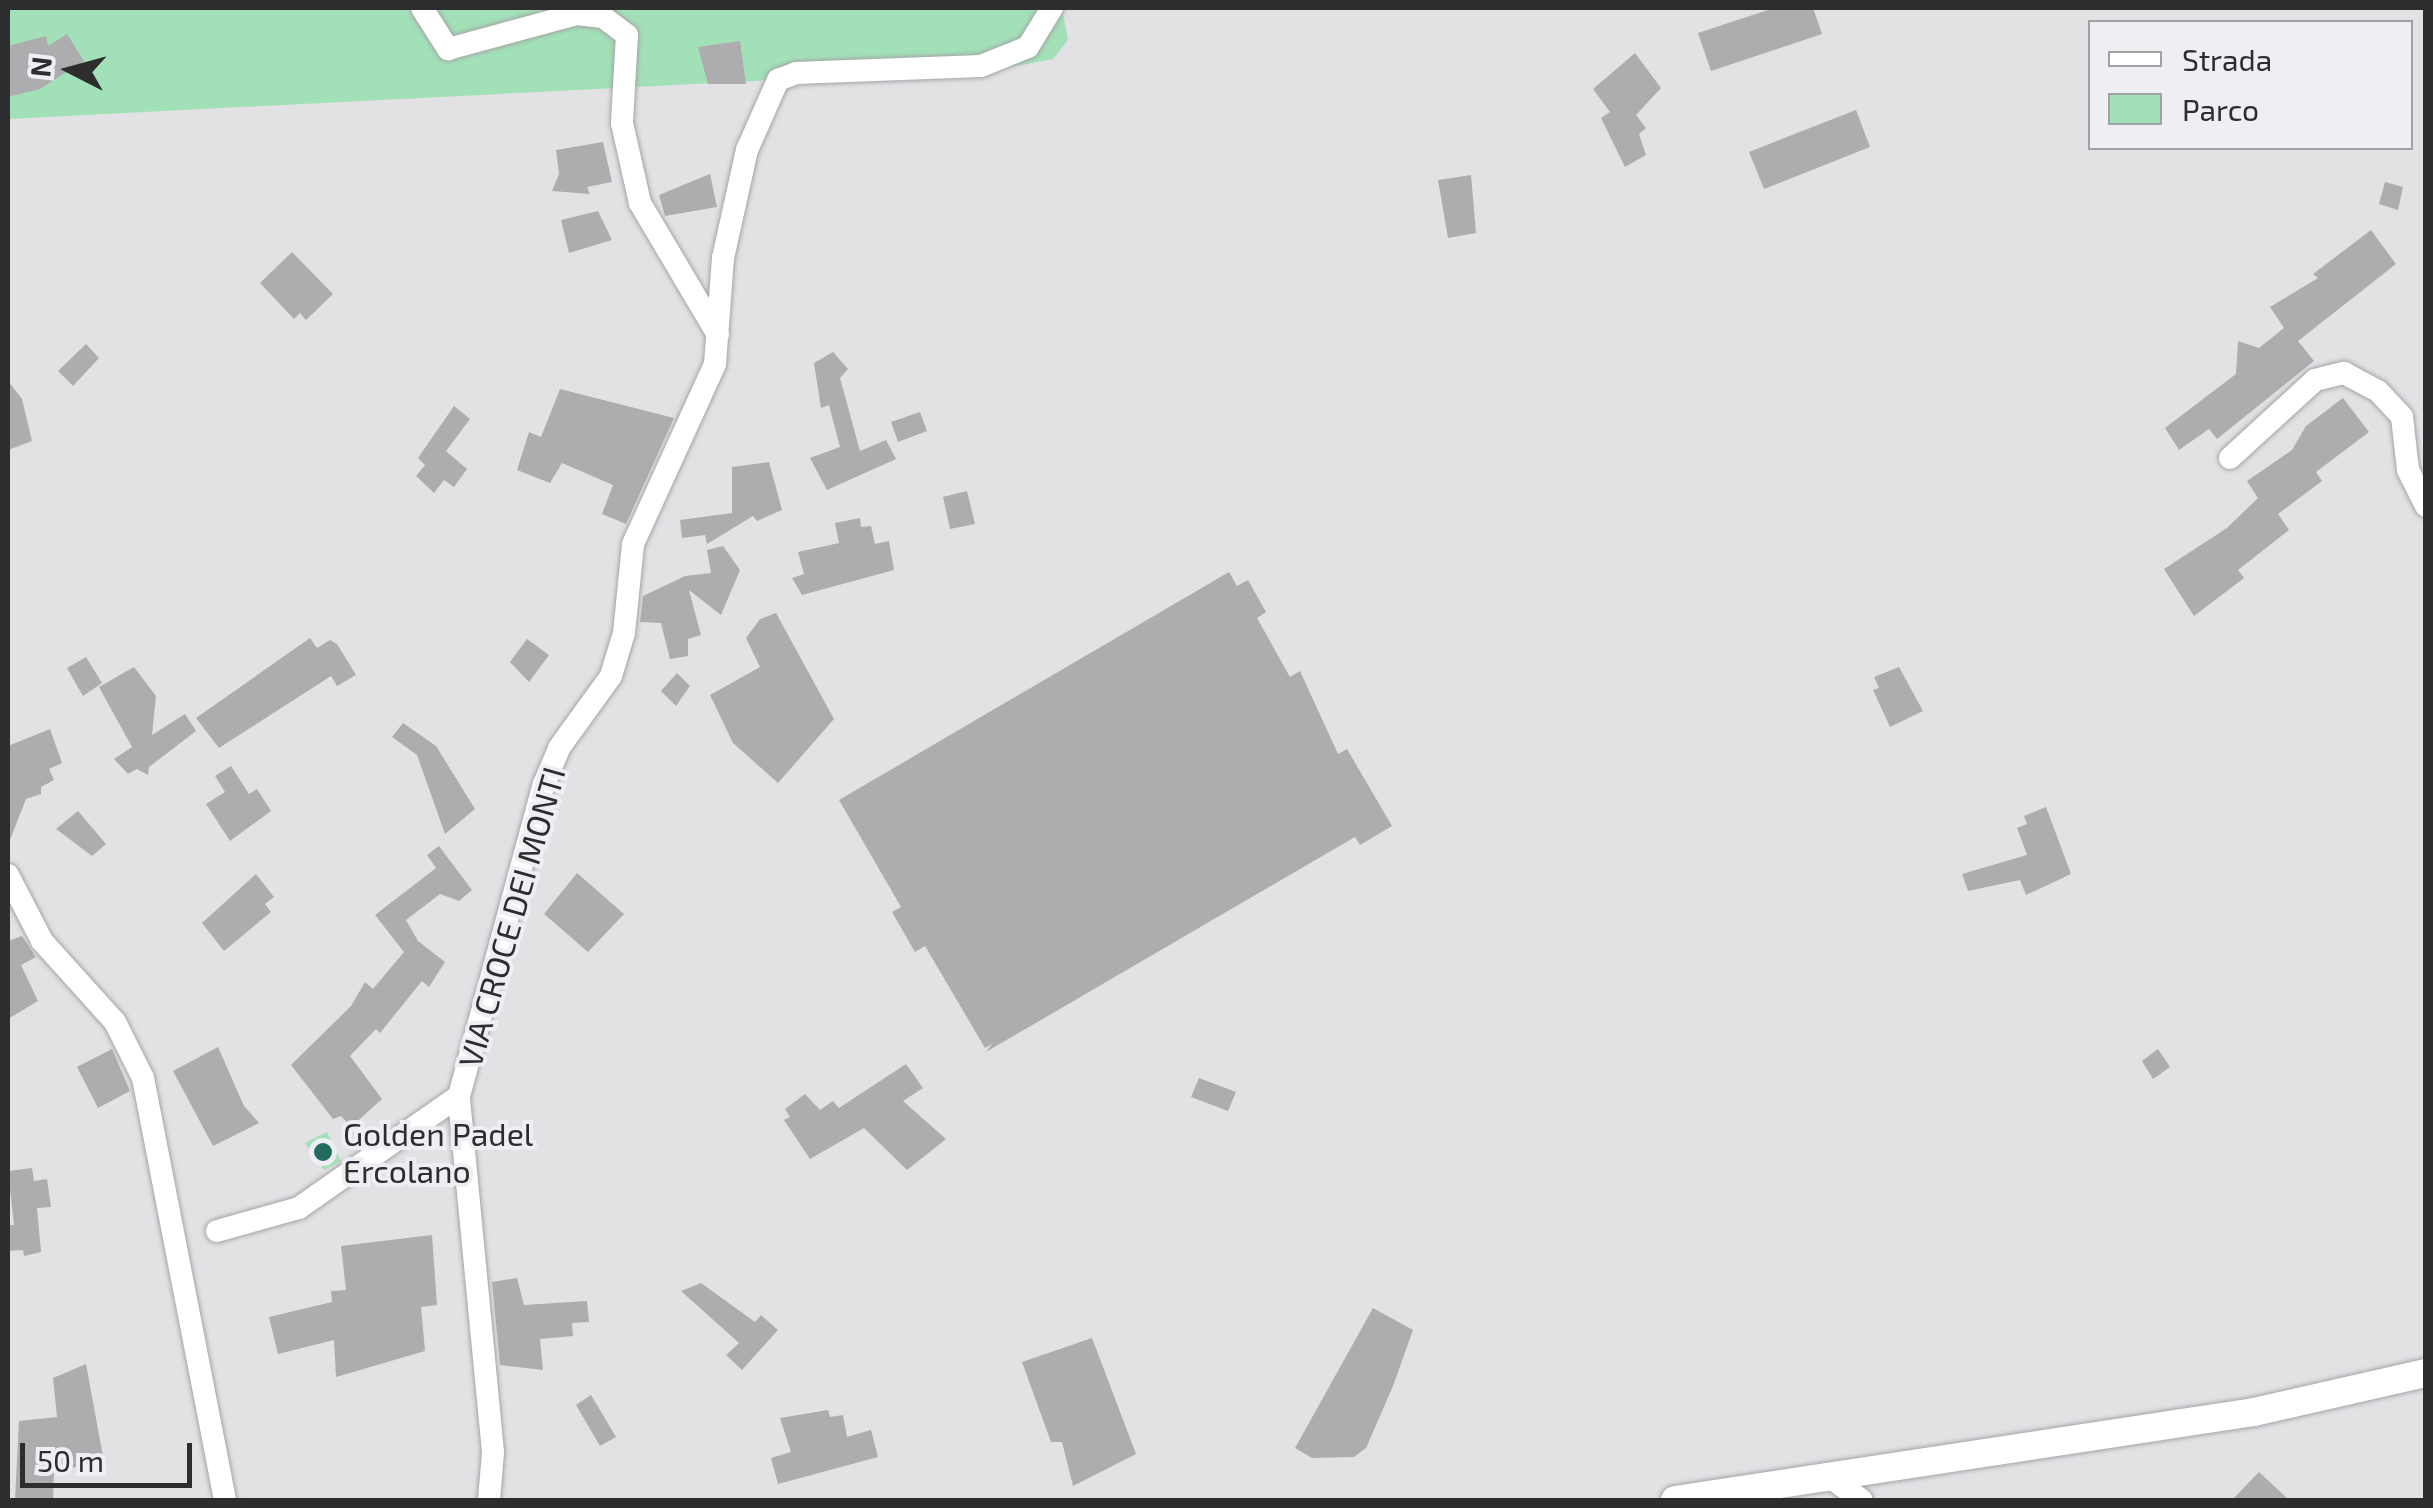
<!DOCTYPE html>
<html>
<head>
<meta charset="utf-8">
<style>
	body { margin:0 }
	#map { position:relative; width:2433px; height:1508px; overflow:hidden; background:#e2e1e4; font-family:"Exo 2",sans-serif }
	div>[style] { position:absolute }
	.green>* { inset:0; background:#a2e1b7 }
	.building>* { inset:0; background:#adadb0 }
	.roads { filter:drop-shadow(0 0 2px #a5a5a8) drop-shadow(0 0 2px #a5a5a8) }
	.minor>* { height:22px; margin:-11px; padding:0 11px; transform-origin:11px; border-radius:11px; background:#fff }
	.major>* { height:28px; margin:-14px; padding:0 14px; transform-origin:14px; border-radius:14px; background:#fff }
	.dots>* { width:28px; height:28px; translate:-50% -50%; box-sizing:border-box; border:5px solid #efeef2; border-radius:50% }
	span { translate:-50% -50%; white-space:nowrap; text-align:center; line-height:1.15; -webkit-text-stroke:8px #efeef2; paint-order:stroke }
	.street-label { font-size:32px; color:#2d2d2f }
	.poi-label { font-size:32px; color:#2d2d2f }
	.left { translate:0 -50%; text-align:left }
	.frame { position:absolute; inset:0; border:10px solid #2d2d2f; pointer-events:none }
	.legend { position:absolute; left:2088px; top:20px; width:325px; height:130px; box-sizing:border-box; background:#efeef2; border:2px solid #a1a1a4; margin:0; padding:12px 18px; list-style:none; font-size:30px; color:#2d2d2f }
	.legend li { display:flex; align-items:center; gap:20px; height:50px }
	.legend b { width:50px; border:2px solid #a1a1a4 }
	.north { position:absolute; left:20px; top:20px; width:100px; height:100px; -webkit-text-stroke:8px #efeef2; paint-order:stroke; rotate:276deg; font-size:28px; font-weight:700; line-height:40px; text-align:center; color:#2d2d2f }
	.north::after { content:''; display:block; margin:auto; width:35px; height:45px; background:#2d2d2f; clip-path:polygon(50% 0,100% 100%,50% 72%,0 100%) }
	.scale { position:absolute; left:20px; top:1443px; width:172px; height:45px; box-sizing:border-box; border:5px solid #2d2d2f; border-top:0; padding-left:12px; font-size:30px; line-height:35px; white-space:nowrap; color:#2d2d2f; -webkit-text-stroke:8px #efeef2; paint-order:stroke }
</style>
</head>
<body>
<div id="map">
	<div class="green">
		<i style="clip-path:polygon(8px 8px,1062px 8px,1068px 40px,1053px 59px,957px 77px,774px 80px,8px 119px)"></i>
		<i style="clip-path:polygon(327px 1132px,341px 1161px,324px 1170px,305px 1143px)"></i>
	</div>
	<div class="building">
		<i style="clip-path:polygon(1774px 8px,1813px 8px,1822px 34px,1711px 71px,1698px 33px)"></i>
		<i style="clip-path:polygon(67px 34px,84px 61px,40px 89px,8px 97px,8px 46px,46px 36px,48px 46px)"></i>
		<i style="clip-path:polygon(740px 41px,746px 84px,708px 84px,698px 47px)"></i>
		<i style="clip-path:polygon(1635px 53px,1661px 88px,1636px 115px,1646px 128px,1639px 134px,1646px 155px,1625px 167px,1601px 118px,1610px 112px,1593px 89px)"></i>
		<i style="clip-path:polygon(1856px 110px,1870px 147px,1764px 189px,1749px 152px)"></i>
		<i style="clip-path:polygon(603px 142px,612px 182px,587px 187px,590px 194px,552px 191px,559px 174px,556px 150px)"></i>
		<i style="clip-path:polygon(710px 174px,717px 207px,665px 216px,659px 195px)"></i>
		<i style="clip-path:polygon(1471px 175px,1476px 233px,1448px 238px,1438px 180px)"></i>
		<i style="clip-path:polygon(2385px 182px,2403px 187px,2398px 210px,2379px 204px)"></i>
		<i style="clip-path:polygon(598px 211px,612px 240px,569px 253px,561px 220px)"></i>
		<i style="clip-path:polygon(2371px 230px,2396px 264px,2298px 341px,2314px 361px,2217px 439px,2209px 429px,2179px 450px,2165px 428px,2236px 374px,2238px 341px,2259px 348px,2284px 328px,2270px 307px,2318px 278px,2313px 274px)"></i>
		<i style="clip-path:polygon(292px 252px,333px 294px,306px 320px,300px 313px,294px 319px,260px 283px)"></i>
		<i style="clip-path:polygon(86px 344px,99px 358px,73px 386px,58px 371px)"></i>
		<i style="clip-path:polygon(833px 352px,848px 369px,840px 378px,860px 451px,886px 440px,896px 459px,827px 490px,810px 458px,840px 447px,829px 405px,821px 408px,814px 363px)"></i>
		<i style="clip-path:polygon(8px 381px,22px 399px,32px 441px,8px 450px)"></i>
		<i style="clip-path:polygon(560px 389px,674px 418px,626px 524px,602px 514px,613px 485px,562px 463px,550px 483px,517px 470px,529px 432px,541px 437px)"></i>
		<i style="clip-path:polygon(2343px 398px,2369px 432px,2316px 472px,2322px 481px,2278px 514px,2289px 530px,2238px 570px,2244px 578px,2194px 616px,2164px 569px,2227px 528px,2258px 498px,2247px 481px,2292px 450px,2306px 426px)"></i>
		<i style="clip-path:polygon(454px 406px,470px 419px,446px 451px,467px 469px,454px 487px,444px 480px,434px 493px,416px 476px,425px 465px,418px 458px)"></i>
		<i style="clip-path:polygon(920px 412px,927px 431px,898px 442px,891px 422px)"></i>
		<i style="clip-path:polygon(769px 462px,782px 510px,757px 521px,753px 516px,707px 544px,705px 535px,682px 538px,680px 520px,732px 513px,732px 467px)"></i>
		<i style="clip-path:polygon(967px 491px,975px 524px,950px 529px,943px 497px)"></i>
		<i style="clip-path:polygon(860px 518px,861px 527px,871px 526px,875px 544px,889px 541px,894px 570px,802px 595px,792px 578px,804px 574px,798px 552px,839px 543px,835px 523px)"></i>
		<i style="clip-path:polygon(723px 546px,740px 570px,721px 615px,689px 590px,701px 635px,688px 639px,688px 656px,670px 659px,661px 623px,640px 622px,643px 596px,685px 576px,711px 573px,707px 550px)"></i>
		<i style="clip-path:polygon(1229px 572px,1237px 586px,1248px 580px,1266px 612px,1257px 618px,1290px 677px,1300px 671px,1338px 754px,1347px 749px,1392px 826px,1360px 845px,1355px 837px,986px 1052px,992px 1044px,985px 1048px,925px 946px,915px 952px,892px 912px,901px 907px,839px 800px)"></i>
		<i style="clip-path:polygon(776px 613px,834px 719px,778px 783px,733px 743px,710px 695px,760px 667px,746px 638px,760px 619px)"></i>
		<i style="clip-path:polygon(310px 638px,317px 648px,330px 640px,337px 644px,356px 675px,337px 686px,331px 676px,219px 748px,196px 718px)"></i>
		<i style="clip-path:polygon(527px 639px,549px 655px,529px 682px,510px 662px)"></i>
		<i style="clip-path:polygon(86px 657px,102px 683px,83px 696px,67px 668px)"></i>
		<i style="clip-path:polygon(134px 667px,156px 696px,152px 735px,185px 714px,196px 731px,149px 767px,148px 775px,137px 769px,128px 774px,114px 759px,132px 747px,99px 687px)"></i>
		<i style="clip-path:polygon(1899px 667px,1923px 711px,1890px 727px,1873px 690px,1879px 688px,1874px 677px)"></i>
		<i style="clip-path:polygon(677px 673px,690px 686px,676px 706px,661px 691px)"></i>
		<i style="clip-path:polygon(403px 723px,436px 746px,475px 809px,445px 834px,417px 755px,392px 737px)"></i>
		<i style="clip-path:polygon(50px 729px,62px 763px,49px 769px,54px 780px,41px 787px,41px 794px,26px 799px,8px 845px,8px 746px)"></i>
		<i style="clip-path:polygon(231px 766px,249px 794px,257px 789px,271px 811px,230px 841px,206px 804px,225px 792px,215px 776px)"></i>
		<i style="clip-path:polygon(2046px 807px,2071px 874px,2026px 895px,2020px 880px,1968px 891px,1962px 874px,2027px 855px,2017px 828px,2027px 824px,2024px 816px)"></i>
		<i style="clip-path:polygon(78px 811px,106px 844px,92px 856px,56px 829px)"></i>
		<i style="clip-path:polygon(439px 846px,472px 890px,459px 901px,440px 894px,406px 920px,418px 941px,445px 962px,429px 987px,422px 981px,380px 1033px,376px 1029px,350px 1056px,382px 1099px,351px 1127px,341px 1116px,333px 1119px,291px 1065px,351px 1006px,365px 982px,373px 989px,404px 952px,375px 915px,436px 868px,427px 855px)"></i>
		<i style="clip-path:polygon(577px 873px,624px 914px,588px 952px,544px 914px)"></i>
		<i style="clip-path:polygon(256px 874px,274px 897px,265px 904px,271px 912px,224px 951px,202px 923px)"></i>
		<i style="clip-path:polygon(22px 936px,36px 957px,21px 965px,38px 1001px,8px 1019px,8px 941px)"></i>
		<i style="clip-path:polygon(218px 1047px,244px 1106px,259px 1123px,213px 1146px,173px 1071px)"></i>
		<i style="clip-path:polygon(112px 1049px,130px 1091px,98px 1108px,77px 1067px)"></i>
		<i style="clip-path:polygon(2158px 1049px,2170px 1067px,2153px 1079px,2142px 1061px)"></i>
		<i style="clip-path:polygon(906px 1064px,923px 1088px,903px 1101px,946px 1139px,907px 1170px,864px 1128px,810px 1159px,784px 1120px,790px 1117px,785px 1109px,805px 1094px,820px 1110px,833px 1101px,839px 1108px)"></i>
		<i style="clip-path:polygon(1199px 1078px,1236px 1092px,1228px 1111px,1191px 1097px)"></i>
		<i style="clip-path:polygon(32px 1168px,34px 1181px,47px 1179px,51px 1207px,37px 1208px,41px 1252px,24px 1256px,23px 1250px,8px 1251px,8px 1225px,14px 1225px,8px 1171px)"></i>
		<i style="clip-path:polygon(432px 1235px,437px 1305px,421px 1307px,425px 1351px,336px 1377px,334px 1340px,278px 1354px,269px 1317px,332px 1302px,331px 1291px,346px 1290px,341px 1246px)"></i>
		<i style="clip-path:polygon(517px 1278px,524px 1305px,587px 1301px,589px 1322px,572px 1323px,573px 1336px,540px 1339px,543px 1370px,500px 1365px,492px 1282px)"></i>
		<i style="clip-path:polygon(701px 1283px,755px 1322px,761px 1315px,778px 1330px,742px 1370px,726px 1355px,739px 1343px,681px 1291px)"></i>
		<i style="clip-path:polygon(1373px 1308px,1413px 1330px,1393px 1386px,1366px 1448px,1354px 1457px,1312px 1458px,1295px 1448px)"></i>
		<i style="clip-path:polygon(1092px 1338px,1136px 1454px,1073px 1486px,1062px 1442px,1051px 1442px,1022px 1362px)"></i>
		<i style="clip-path:polygon(86px 1364px,104px 1462px,54px 1471px,53px 1500px,15px 1500px,19px 1421px,57px 1417px,53px 1378px)"></i>
		<i style="clip-path:polygon(591px 1395px,616px 1437px,600px 1446px,576px 1405px)"></i>
		<i style="clip-path:polygon(828px 1410px,830px 1417px,843px 1415px,847px 1437px,871px 1430px,878px 1457px,778px 1484px,771px 1458px,791px 1452px,780px 1418px)"></i>
		<i style="clip-path:polygon(2259px 1472px,2289px 1500px,2232px 1500px)"></i>
	</div>
	<div class="roads">
		<div class="minor">
			<i style="left:422px;top:8px;width:49px;rotate:57.6deg"></i>
			<i style="left:448px;top:49px;width:134px;rotate:-15.2deg"></i>
			<i style="left:577px;top:14px;width:26px;rotate:7deg"></i>
			<i style="left:603px;top:17px;width:30px;rotate:37deg"></i>
			<i style="left:627px;top:35px;width:88px;rotate:93.3deg"></i>
			<i style="left:622px;top:123px;width:82px;rotate:77.3deg"></i>
			<i style="left:640px;top:203px;width:153px;rotate:59.4deg"></i>
			<i style="left:2230px;top:458px;width:115px;rotate:-42.5deg"></i>
			<i style="left:2315px;top:380px;width:30px;rotate:-14deg"></i>
			<i style="left:2344px;top:373px;width:38px;rotate:28deg"></i>
			<i style="left:2378px;top:391px;width:35px;rotate:47deg"></i>
			<i style="left:2402px;top:417px;width:53px;rotate:83.5deg"></i>
			<i style="left:2408px;top:470px;width:40px;rotate:63.4deg"></i>
			<i style="left:8px;top:875px;width:74px;rotate:62.7deg"></i>
			<i style="left:42px;top:941px;width:109px;rotate:48deg"></i>
			<i style="left:115px;top:1022px;width:63px;rotate:63.4deg"></i>
			<i style="left:143px;top:1078px;width:430px;rotate:79deg"></i>
			<i style="left:217px;top:1231px;width:85px;rotate:-15.7deg"></i>
			<i style="left:299px;top:1208px;width:195px;rotate:-35deg"></i>
			<i style="left:1834px;top:1480px;width:34px;rotate:36deg"></i>
			<i style="left:489px;top:1500px;width:48px;rotate:-85.2deg"></i>
			<i style="left:493px;top:1452px;width:358px;rotate:-95.5deg"></i>
			<i style="left:459px;top:1096px;width:323px;rotate:-74.8deg"></i>
			<i style="left:544px;top:784px;width:39px;rotate:-67deg"></i>
			<i style="left:559px;top:748px;width:89px;rotate:-54.2deg"></i>
			<i style="left:611px;top:676px;width:45px;rotate:-73.2deg"></i>
			<i style="left:624px;top:633px;width:89px;rotate:-84.2deg"></i>
			<i style="left:633px;top:544px;width:198px;rotate:-65.5deg"></i>
			<i style="left:715px;top:364px;width:106px;rotate:-85.7deg"></i>
			<i style="left:723px;top:258px;width:111px;rotate:-77.5deg"></i>
			<i style="left:747px;top:150px;width:77px;rotate:-66.1deg"></i>
			<i style="left:778px;top:80px;width:19px;rotate:-21deg"></i>
			<i style="left:796px;top:73px;width:185px;rotate:-2.2deg"></i>
			<i style="left:981px;top:66px;width:51px;rotate:-22deg"></i>
			<i style="left:1028px;top:47px;width:46px;rotate:-58.4deg"></i>
		</div>
		<div class="major">
			<i style="left:1675px;top:1500px;width:586px;rotate:-8.64deg"></i>
			<i style="left:2254px;top:1412px;width:176px;rotate:-12.8deg"></i>
		</div>
	</div>
	<div class="dots">
		<i style="left:323px;top:1152px;background:#236a5f"></i>
	</div>
	<div class="street-label">
		<span style="left:511px;top:917px;rotate:-74deg">VIA CROCE DEI MONTI</span>
	</div>
	<div class="poi-label">
		<span class="left" style="left:343px;top:1152px">Golden Padel<br>Ercolano</span>
	</div>
	<div class="frame"></div>
	<ul class="legend">
	<li><b style="height:12px;background:#fff"></b>Strada</li>
	<li><b style="height:28px;background:#a2e1b7"></b>Parco</li>
	</ul>
	<div class="north">N</div>
	<div class="scale">50 m</div>
</div>
</body>
</html>
